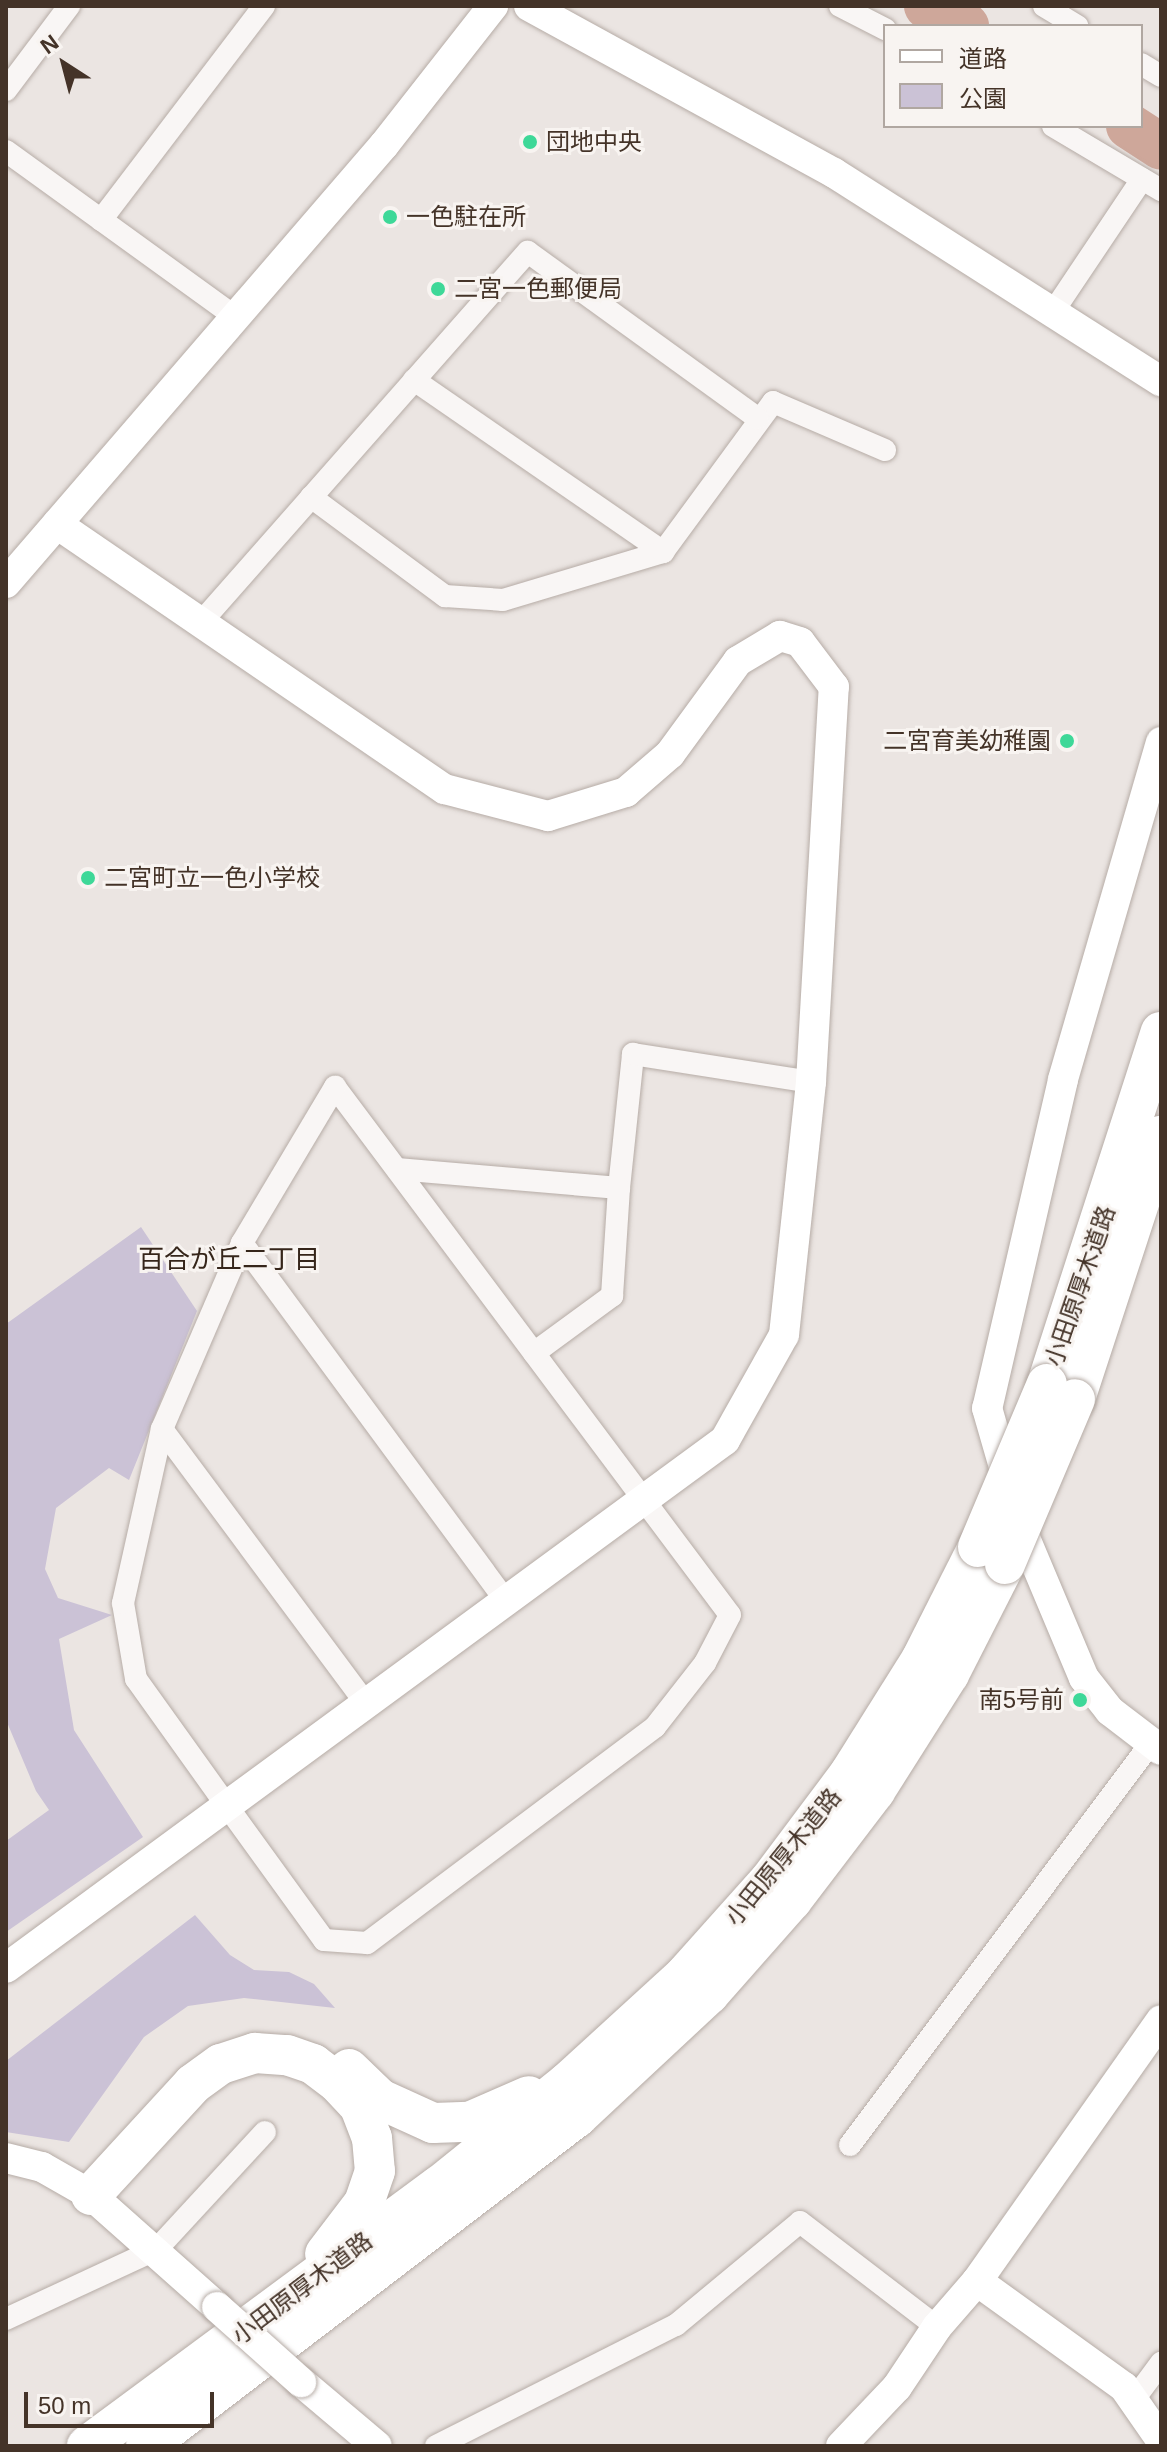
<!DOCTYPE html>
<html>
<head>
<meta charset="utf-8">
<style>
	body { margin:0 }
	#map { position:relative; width:1167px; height:2452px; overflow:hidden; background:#ebe5e2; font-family:Helvetica,"Noto Sans JP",sans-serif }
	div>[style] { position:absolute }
	.green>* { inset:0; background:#cbc2d6 }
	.river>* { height:46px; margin:-23px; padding:0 23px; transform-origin:23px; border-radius:23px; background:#cea79a }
	.roads { filter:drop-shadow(0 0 2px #b6aca6) drop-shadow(0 0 2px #b6aca6) }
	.street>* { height:22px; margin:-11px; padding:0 11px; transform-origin:11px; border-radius:11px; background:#f9f6f5 }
	.secondary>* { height:30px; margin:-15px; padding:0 15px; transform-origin:15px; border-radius:15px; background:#fff }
	.highway>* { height:40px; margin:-20px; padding:0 20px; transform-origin:20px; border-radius:20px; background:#fff }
	.bridges { filter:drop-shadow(0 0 2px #b6aca6) drop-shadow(0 0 2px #b6aca6) }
	.secondary-bridge>* { height:30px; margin:-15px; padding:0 15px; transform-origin:15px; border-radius:15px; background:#fff }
	.highway-bridge>* { height:40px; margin:-20px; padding:0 20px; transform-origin:20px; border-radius:20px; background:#fff }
	.dots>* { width:22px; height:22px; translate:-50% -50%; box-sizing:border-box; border:4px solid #f8f4f1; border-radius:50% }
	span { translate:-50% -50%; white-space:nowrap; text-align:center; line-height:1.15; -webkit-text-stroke:6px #f8f4f1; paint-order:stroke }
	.poi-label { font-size:24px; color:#443328 }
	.left { translate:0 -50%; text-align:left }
	.right { translate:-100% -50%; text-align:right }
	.street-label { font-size:24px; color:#443328 }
	.neighbourhood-label { font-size:26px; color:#35251a }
	.frame { position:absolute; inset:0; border:8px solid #443328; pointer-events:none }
	.legend { position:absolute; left:883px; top:24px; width:260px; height:104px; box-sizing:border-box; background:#f8f4f1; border:2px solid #b0a7a1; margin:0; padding:10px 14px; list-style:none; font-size:24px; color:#443328 }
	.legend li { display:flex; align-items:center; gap:16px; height:40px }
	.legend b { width:40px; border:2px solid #b0a7a1 }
	.north { position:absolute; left:24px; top:24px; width:80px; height:80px; -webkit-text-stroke:6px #f8f4f1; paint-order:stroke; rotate:324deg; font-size:22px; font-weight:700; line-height:32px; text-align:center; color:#443328 }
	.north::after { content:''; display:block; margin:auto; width:28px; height:36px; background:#443328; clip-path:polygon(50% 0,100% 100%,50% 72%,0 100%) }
	.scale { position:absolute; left:24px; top:2392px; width:190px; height:36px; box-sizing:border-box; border:4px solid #443328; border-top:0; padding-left:10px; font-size:24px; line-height:28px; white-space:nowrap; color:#443328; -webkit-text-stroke:6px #f8f4f1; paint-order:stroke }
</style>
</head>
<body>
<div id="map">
	<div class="green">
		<i style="clip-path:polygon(141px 1227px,197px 1311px,129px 1480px,109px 1468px,56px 1508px,45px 1569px,58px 1598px,112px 1615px,59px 1639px,74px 1730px,143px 1837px,6px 1932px,6px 1841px,49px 1810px,36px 1791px,6px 1720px,6px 1324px)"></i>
		<i style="clip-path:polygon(195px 1915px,230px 1955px,254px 1970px,289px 1972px,314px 1984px,335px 2008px,244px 1998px,188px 2006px,144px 2037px,69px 2142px,6px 2132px,6px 2061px)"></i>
	</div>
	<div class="river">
		<i style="left:927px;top:6px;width:44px;rotate:27.1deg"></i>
		<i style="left:1129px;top:126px;width:38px;rotate:33deg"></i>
	</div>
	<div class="roads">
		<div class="street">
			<i style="left:840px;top:6px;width:51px;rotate:27.1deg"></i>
			<i style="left:1044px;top:6px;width:39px;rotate:31deg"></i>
			<i style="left:1141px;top:64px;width:23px;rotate:31deg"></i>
			<i style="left:6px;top:90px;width:105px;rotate:-53.1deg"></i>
			<i style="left:1053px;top:126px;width:126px;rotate:30.7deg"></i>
			<i style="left:6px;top:151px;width:283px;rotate:35.9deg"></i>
			<i style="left:101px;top:220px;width:269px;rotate:-52.7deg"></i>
			<i style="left:1053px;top:312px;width:160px;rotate:-56.2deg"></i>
			<i style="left:414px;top:380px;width:303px;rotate:34.6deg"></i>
			<i style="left:311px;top:497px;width:167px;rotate:36.5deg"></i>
			<i style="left:445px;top:596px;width:58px;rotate:3.9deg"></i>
			<i style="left:503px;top:600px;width:167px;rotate:-16.7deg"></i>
			<i style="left:663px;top:552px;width:186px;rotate:-53.7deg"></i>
			<i style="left:773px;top:402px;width:122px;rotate:23.2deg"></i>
			<i style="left:203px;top:620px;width:491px;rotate:-48.6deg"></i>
			<i style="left:528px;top:252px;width:283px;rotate:35.9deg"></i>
			<i style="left:335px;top:1087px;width:659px;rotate:53.2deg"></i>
			<i style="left:730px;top:1615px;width:54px;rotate:117.5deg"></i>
			<i style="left:705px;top:1663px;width:81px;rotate:128deg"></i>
			<i style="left:655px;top:1727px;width:360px;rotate:143.1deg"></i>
			<i style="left:367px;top:1943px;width:43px;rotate:-176deg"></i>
			<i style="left:324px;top:1940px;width:165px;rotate:-125.9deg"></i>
			<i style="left:227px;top:1806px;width:156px;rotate:-125.6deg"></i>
			<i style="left:136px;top:1679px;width:77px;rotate:-99.7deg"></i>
			<i style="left:123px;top:1603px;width:178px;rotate:-77.4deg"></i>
			<i style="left:162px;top:1429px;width:202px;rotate:-66.7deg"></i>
			<i style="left:242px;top:1243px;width:182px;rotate:-59.2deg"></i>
			<i style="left:397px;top:1169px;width:223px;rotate:4.9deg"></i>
			<i style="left:619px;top:1188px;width:135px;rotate:-84deg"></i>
			<i style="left:633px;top:1054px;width:180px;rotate:8.9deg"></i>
			<i style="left:242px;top:1243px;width:445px;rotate:53.6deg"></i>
			<i style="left:534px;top:1353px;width:97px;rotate:-36.2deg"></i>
			<i style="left:612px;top:1296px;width:108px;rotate:-86.3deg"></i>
			<i style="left:162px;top:1429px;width:342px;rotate:53.4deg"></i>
			<i style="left:850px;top:2145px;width:502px;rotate:-53.18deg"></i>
			<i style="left:6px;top:2319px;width:166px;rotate:-24.9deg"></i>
			<i style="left:157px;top:2249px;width:159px;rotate:-47.3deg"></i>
			<i style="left:1135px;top:2398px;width:44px;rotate:-53.4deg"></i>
			<i style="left:436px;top:2446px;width:269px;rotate:-26.8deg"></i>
			<i style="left:676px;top:2325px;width:161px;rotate:-39.7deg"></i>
			<i style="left:800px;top:2222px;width:173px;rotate:37.5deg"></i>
		</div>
		<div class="secondary">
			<i style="left:529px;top:6px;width:348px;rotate:28.7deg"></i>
			<i style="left:834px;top:173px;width:388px;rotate:32.5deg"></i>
			<i style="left:6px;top:583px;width:579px;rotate:-49.21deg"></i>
			<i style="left:384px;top:145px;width:177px;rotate:-51.9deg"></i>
			<i style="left:1161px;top:742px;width:352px;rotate:106.2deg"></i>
			<i style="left:1063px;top:1080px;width:337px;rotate:103deg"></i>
			<i style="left:987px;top:1408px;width:130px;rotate:73.9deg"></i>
			<i style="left:1023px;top:1533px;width:157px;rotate:67.2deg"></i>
			<i style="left:1084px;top:1678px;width:42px;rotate:51.8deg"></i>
			<i style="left:1110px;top:1711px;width:64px;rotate:37.4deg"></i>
			<i style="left:6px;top:1968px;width:892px;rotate:-36.29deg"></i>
			<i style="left:725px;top:1440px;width:120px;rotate:-60.7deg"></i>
			<i style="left:784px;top:1335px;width:254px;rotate:-83.9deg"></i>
			<i style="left:811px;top:1082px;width:396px;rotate:-86.7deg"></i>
			<i style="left:834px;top:687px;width:56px;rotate:-127.1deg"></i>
			<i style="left:800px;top:642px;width:21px;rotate:-163deg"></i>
			<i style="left:780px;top:636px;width:49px;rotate:149.2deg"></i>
			<i style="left:738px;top:661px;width:115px;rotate:126.2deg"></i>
			<i style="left:670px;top:754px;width:58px;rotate:139.2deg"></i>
			<i style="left:626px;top:792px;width:82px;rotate:162.9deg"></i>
			<i style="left:548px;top:816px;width:107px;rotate:-165.4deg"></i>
			<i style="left:444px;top:789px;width:469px;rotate:-145.6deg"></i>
			<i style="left:6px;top:2158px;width:37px;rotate:14deg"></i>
			<i style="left:42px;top:2167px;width:56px;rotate:29.7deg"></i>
			<i style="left:91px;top:2195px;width:169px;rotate:41.6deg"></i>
			<i style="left:977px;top:2281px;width:181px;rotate:35.8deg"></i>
			<i style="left:1124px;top:2387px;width:65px;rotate:55.1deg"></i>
			<i style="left:301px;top:2382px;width:99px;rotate:40.1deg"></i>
			<i style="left:841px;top:2446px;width:81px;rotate:-46.5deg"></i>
			<i style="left:897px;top:2387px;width:72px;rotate:-56.3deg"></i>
			<i style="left:937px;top:2327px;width:61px;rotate:-49deg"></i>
			<i style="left:977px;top:2281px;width:319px;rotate:-54.8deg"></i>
		</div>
		<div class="highway">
			<i style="left:1047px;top:1384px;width:370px;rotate:-72.1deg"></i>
			<i style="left:1075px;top:1399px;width:277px;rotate:-71.9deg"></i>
			<i style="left:349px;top:2069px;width:43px;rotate:44.1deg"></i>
			<i style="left:380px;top:2099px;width:58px;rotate:24.4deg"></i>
			<i style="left:433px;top:2123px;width:36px;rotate:-2deg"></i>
			<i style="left:469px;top:2122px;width:65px;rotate:-23.4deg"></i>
			<i style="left:91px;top:2195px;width:151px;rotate:-47.4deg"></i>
			<i style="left:193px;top:2084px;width:34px;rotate:-36deg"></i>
			<i style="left:221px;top:2064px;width:36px;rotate:-18deg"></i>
			<i style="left:255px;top:2053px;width:32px;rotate:4deg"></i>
			<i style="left:287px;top:2055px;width:28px;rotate:19deg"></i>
			<i style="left:313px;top:2064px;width:31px;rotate:37deg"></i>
			<i style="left:338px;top:2083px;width:33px;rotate:47deg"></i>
			<i style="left:360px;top:2107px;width:33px;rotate:69deg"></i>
			<i style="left:372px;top:2138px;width:33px;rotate:85deg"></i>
			<i style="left:375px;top:2171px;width:34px;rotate:109deg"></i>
			<i style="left:364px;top:2203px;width:64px;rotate:127.4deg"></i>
			<i style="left:87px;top:2446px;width:438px;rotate:-36.5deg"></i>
			<i style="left:439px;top:2186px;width:166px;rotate:-38.9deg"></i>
			<i style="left:568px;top:2082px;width:159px;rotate:-42.4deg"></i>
			<i style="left:685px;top:1975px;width:127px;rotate:-48.2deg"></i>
			<i style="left:770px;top:1880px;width:134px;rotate:-53.2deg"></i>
			<i style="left:850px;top:1773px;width:136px;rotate:-57.9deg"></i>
			<i style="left:922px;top:1658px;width:124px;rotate:-63.2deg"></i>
			<i style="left:146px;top:2446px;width:542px;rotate:-37.36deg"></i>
			<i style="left:577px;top:2117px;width:180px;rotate:-43deg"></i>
			<i style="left:709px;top:1994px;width:125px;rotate:-48.6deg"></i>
			<i style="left:792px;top:1900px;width:137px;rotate:-52.7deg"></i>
			<i style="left:875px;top:1791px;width:138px;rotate:-57.7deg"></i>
			<i style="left:949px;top:1674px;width:123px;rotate:-63deg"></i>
		</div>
	</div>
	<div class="bridges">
		<div class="secondary-bridge">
			<i style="left:217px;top:2307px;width:113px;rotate:41.8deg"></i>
		</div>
		<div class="highway-bridge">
			<i style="left:978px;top:1547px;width:177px;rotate:-67.1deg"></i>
			<i style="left:1005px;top:1564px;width:179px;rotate:-67deg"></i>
		</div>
	</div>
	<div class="dots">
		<i style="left:530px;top:142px;background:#3ed898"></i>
		<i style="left:390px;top:217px;background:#3ed898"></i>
		<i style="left:438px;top:289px;background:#3ed898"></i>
		<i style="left:1067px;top:741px;background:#3ed898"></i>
		<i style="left:88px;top:878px;background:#3ed898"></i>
		<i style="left:1080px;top:1700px;background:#3ed898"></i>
	</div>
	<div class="poi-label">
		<span class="left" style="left:546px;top:142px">団地中央</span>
		<span class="left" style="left:406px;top:217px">一色駐在所</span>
		<span class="left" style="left:454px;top:289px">二宮一色郵便局</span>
		<span class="right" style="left:1051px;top:741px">二宮育美幼稚園</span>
		<span class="left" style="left:104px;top:878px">二宮町立一色小学校</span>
		<span class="right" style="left:1064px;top:1700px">南5号前</span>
	</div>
	<div class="street-label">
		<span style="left:1080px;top:1286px;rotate:-71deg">小田原厚木道路</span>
		<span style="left:783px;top:1857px;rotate:-51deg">小田原厚木道路</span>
		<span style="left:302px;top:2288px;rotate:-37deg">小田原厚木道路</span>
	</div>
	<div class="neighbourhood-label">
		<span style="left:229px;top:1260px">百合が丘二丁目</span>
	</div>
	<div class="frame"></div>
	<ul class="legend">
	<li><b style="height:10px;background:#fff"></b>道路</li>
	<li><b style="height:22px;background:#cbc2d6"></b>公園</li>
	</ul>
	<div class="north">N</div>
	<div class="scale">50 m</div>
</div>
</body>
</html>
